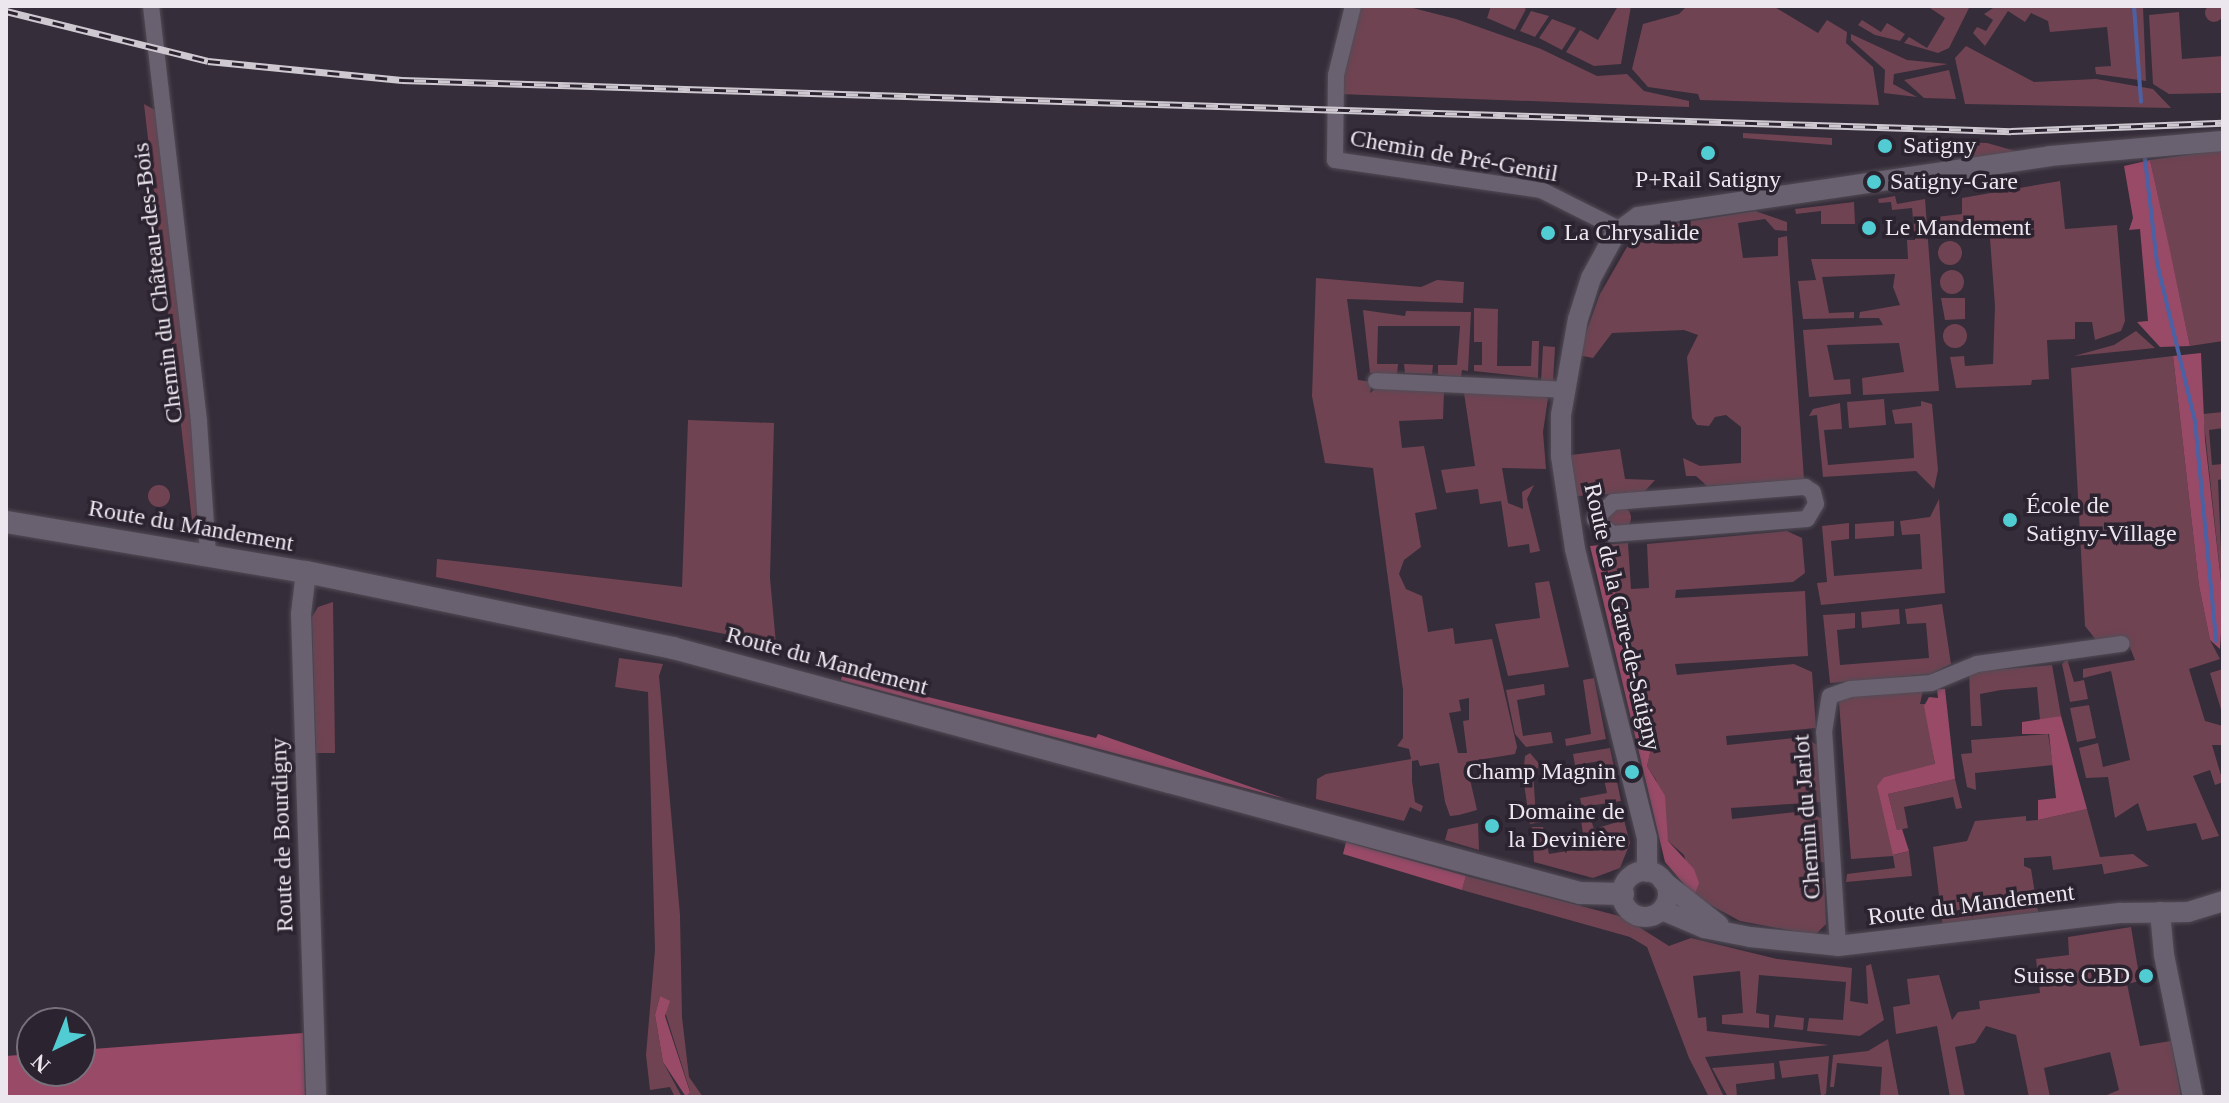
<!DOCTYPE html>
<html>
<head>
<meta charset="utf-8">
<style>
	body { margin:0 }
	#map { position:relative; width:2229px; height:1103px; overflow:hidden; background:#352d39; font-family:Georgia,serif }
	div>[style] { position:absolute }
	.green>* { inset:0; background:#704352 }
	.round { border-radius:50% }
	.forest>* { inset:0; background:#984a67 }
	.stream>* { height:4px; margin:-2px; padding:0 2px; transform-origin:2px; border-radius:2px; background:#4b61a3 }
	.roads { filter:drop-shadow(0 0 2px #524c56) drop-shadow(0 0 2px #524c56) }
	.minor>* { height:16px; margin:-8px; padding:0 8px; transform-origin:8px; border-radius:8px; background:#69616f }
	.tertiary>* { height:20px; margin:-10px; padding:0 10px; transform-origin:10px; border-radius:10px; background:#69616f }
	.tertiary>.ring { margin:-10px; padding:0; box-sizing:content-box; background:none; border:20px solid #69616f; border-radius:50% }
	.secondary>* { height:22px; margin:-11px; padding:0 11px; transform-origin:11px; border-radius:11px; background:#69616f }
	.rail>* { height:7px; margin-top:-3.5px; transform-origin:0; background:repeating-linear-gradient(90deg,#2b232f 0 12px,#cec9d1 0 24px); box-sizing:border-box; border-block:2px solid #cec9d1 }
	.dots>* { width:22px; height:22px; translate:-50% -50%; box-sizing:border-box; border:4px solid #2b232f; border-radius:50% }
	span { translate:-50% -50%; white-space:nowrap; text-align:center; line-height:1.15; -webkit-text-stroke:7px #2b232f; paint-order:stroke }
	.poi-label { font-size:24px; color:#ece7ef }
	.left { translate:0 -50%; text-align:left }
	.right { translate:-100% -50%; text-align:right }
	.street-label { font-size:24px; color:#ece7ef }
	.frame { position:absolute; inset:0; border:8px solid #ece7ef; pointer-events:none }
	.north { position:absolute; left:16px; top:1007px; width:80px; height:80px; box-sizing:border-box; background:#2b232f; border:2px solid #78717c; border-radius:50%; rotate:223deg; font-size:22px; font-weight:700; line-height:32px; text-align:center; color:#ece7ef }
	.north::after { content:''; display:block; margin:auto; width:28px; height:36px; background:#51ccd3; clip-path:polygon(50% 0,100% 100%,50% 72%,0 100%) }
</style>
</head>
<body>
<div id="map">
	<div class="green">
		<i class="round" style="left:2205px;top:4px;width:18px;height:18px"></i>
		<i style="clip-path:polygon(1361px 6px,1405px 6px,1456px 19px,1541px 49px,1597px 76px,1627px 74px,1644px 91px,1689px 101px,1689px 107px,1339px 94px)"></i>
		<i style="clip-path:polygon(1491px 6px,1521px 6px,1526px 9px,1515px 30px,1487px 18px)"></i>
		<i style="clip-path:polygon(1618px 6px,1631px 6px,1621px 64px,1594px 66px,1566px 52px,1580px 30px,1598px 40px)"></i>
		<i style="clip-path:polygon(1687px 6px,1773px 6px,1818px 33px,1827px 20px,1847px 32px,1846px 43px,1873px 67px,1879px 105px,1700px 100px,1698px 94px,1648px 87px,1632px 69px,1643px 24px,1679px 14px)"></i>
		<i style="clip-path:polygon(1927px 6px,1970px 6px,1949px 48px,1938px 53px,1904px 43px,1909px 37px,1927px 48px,1945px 18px)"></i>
		<i style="clip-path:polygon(1996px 6px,2143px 6px,2146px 81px,2096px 74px,2095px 67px,2111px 66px,2107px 27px,2050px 32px,2048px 21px,2031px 13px,2025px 22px,2008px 11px,1985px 46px,1973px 33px,1977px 27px,1986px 31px,1993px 20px,1984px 14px)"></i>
		<i style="clip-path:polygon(1531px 11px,1549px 16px,1535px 37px,1520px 31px)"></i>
		<i style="clip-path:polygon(2179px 12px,2182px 59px,2223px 56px,2223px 93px,2169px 94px,2153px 84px,2149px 15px)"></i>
		<i style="clip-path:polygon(1552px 19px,1576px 28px,1562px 50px,1539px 38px)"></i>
		<i style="clip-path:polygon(1862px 20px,1881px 32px,1887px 23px,1905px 34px,1900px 41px,1875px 35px,1858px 25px)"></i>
		<i style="clip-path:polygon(1851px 34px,1907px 60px,1948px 64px,1894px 74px,1893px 84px,1917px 97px,1884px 93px,1885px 70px,1851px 40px)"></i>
		<i style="clip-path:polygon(1966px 46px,2034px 82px,2096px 79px,2153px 89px,2171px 108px,1965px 104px,1955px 58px)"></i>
		<i style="clip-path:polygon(1949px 70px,1956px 99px,1924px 98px,1904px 80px)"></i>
		<i style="clip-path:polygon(144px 104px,155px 110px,202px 512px,192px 520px)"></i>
		<i style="clip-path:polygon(1743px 133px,1832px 138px,1832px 145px,1743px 138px)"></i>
		<i style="clip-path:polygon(1962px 142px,1987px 143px,2019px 152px,1961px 160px)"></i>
		<i style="clip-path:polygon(2223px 150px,2223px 341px,2190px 346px,2150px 160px)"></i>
		<i style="clip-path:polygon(2060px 181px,2065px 229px,2117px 225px,2125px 321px,2121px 331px,2095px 340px,2092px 322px,2075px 322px,2075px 339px,2047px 340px,2049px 379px,2032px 380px,2031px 385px,1956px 388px,1950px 357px,1964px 356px,1965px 366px,1993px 364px,1995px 306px,1989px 225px,1961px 226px,1961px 235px,1937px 236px,1936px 217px,1962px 214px,1962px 198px)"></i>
		<i style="clip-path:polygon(1895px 196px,1897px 204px,1925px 199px,1939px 391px,1863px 395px,1862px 378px,1904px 372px,1899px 343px,1827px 345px,1834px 380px,1850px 379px,1851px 394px,1809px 397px,1803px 330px,1883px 325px,1879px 318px,1859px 318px,1860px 312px,1900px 305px,1893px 287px,1895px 274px,1822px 277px,1829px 313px,1854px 312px,1854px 318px,1803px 319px,1798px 281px,1816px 280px,1811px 259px,1908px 259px,1907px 240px,1915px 240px,1912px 208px,1892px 210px,1891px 202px,1879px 203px,1878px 199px)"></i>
		<i style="clip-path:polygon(1854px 202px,1855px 224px,1821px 224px,1821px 211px,1796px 214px,1795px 209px)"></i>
		<i style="clip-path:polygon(1755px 211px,1787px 222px,1787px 231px,1775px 230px,1765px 219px,1738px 223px,1743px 258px,1778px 256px,1778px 238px,1787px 236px,1804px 479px,1707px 486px,1696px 476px,1686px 476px,1683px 458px,1700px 466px,1741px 463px,1741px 427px,1726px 415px,1715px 417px,1709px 426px,1697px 425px,1692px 418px,1687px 357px,1698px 335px,1684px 330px,1612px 333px,1593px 358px,1578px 355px,1600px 294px,1627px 247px,1667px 225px)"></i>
		<i class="round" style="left:1938px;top:241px;width:24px;height:24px"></i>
		<i class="round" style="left:1940px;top:270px;width:24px;height:24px"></i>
		<i style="clip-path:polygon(evenodd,1316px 278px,1421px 287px,1437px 280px,1464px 282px,1463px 303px,1347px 299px,1358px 380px,1372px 382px,1370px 393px,1381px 384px,1444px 391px,1443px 419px,1399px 421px,1402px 448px,1424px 446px,1437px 509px,1415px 513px,1421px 547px,1404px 560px,1399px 574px,1406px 589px,1422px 596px,1428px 632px,1453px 628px,1455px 644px,1492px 639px,1517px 747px,1515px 754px,1466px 762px,1477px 810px,1459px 815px,1450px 816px,1445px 802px,1439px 763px,1420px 766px,1418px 760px,1412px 761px,1412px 781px,1415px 802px,1423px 806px,1421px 812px,1410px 807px,1404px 821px,1316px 799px,1317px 779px,1326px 774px,1411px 759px,1409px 749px,1397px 746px,1403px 738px,1403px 690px,1373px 468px,1325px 463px,1312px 396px,1316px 278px,1469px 698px,1469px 720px,1463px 721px,1467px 753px,1458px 753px,1449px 713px,1461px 711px,1459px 700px,1469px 698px)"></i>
		<i style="clip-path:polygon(1941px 298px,1965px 298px,1965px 319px,1945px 320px)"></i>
		<i style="clip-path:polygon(1474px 308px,1498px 309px,1497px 366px,1531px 366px,1532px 341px,1539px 341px,1538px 378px,1474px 371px,1474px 365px,1482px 365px,1482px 342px,1474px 342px)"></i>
		<i style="clip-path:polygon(1363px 310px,1405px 316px,1406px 311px,1471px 312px,1468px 371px,1462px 370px,1461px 377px,1438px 375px,1438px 365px,1457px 365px,1460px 326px,1378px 326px,1377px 364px,1398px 364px,1397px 375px,1370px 373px)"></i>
		<i class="round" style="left:1943px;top:324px;width:24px;height:24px"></i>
		<i style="clip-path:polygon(2136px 331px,2155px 348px,2074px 356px,2114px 345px)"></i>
		<i style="clip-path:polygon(1543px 346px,1555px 347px,1553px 383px,1541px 382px)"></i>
		<i style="clip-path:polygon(2173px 356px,2199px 586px,2210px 640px,2220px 659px,2189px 669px,2205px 721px,2223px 726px,2223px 745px,2212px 745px,2223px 782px,2215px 785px,2210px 770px,2193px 776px,2219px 836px,2202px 840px,2196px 823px,2147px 831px,2138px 803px,2115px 818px,2108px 777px,2086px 778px,2079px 748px,2098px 743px,2103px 767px,2130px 760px,2111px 671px,2083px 678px,2083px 669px,2135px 660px,2126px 638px,2096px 640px,2085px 626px,2071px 368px)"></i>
		<i style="clip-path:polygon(1404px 364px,1433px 365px,1432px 374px,1405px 373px)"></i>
		<i style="clip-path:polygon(1510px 391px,1548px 398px,1543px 432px,1546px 469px,1502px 468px,1508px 503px,1523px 509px,1522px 492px,1534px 485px,1527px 499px,1540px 551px,1530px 553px,1529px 544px,1508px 547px,1501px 501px,1480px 504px,1478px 489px,1446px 493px,1441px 470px,1475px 466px,1464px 393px)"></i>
		<i style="clip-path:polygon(1884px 399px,1886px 425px,1849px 428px,1847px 402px)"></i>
		<i style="clip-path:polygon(1921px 401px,1932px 404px,1938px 470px,1934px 489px,1916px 471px,1823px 477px,1817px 415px,1809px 416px,1813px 409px,1840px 403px,1842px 429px,1824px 430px,1828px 465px,1914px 458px,1912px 423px,1895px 424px,1892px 410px,1921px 406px)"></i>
		<i style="clip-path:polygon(2223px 412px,2223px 428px,2209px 430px,2212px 465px,2223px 464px,2223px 479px,2218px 480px,2223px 599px,2203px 414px)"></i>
		<i style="clip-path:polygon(688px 420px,774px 423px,770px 578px,776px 644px,436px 577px,437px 559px,682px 587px)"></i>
		<i style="clip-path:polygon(1620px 449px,1625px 479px,1655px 480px,1644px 492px,1577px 496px,1571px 455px)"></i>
		<i class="round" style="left:148px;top:485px;width:22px;height:22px"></i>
		<i style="clip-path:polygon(1939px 499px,1945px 593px,1821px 605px,1817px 583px,1827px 582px,1822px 526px,1849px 523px,1849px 539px,1831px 541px,1834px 576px,1922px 569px,1920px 534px,1902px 535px,1900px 521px,1930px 517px)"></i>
		<i class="round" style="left:1607px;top:506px;width:24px;height:24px"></i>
		<i style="clip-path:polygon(1894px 521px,1894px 536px,1855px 539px,1855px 524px)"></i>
		<i style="clip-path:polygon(1787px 531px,1802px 538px,1805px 573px,1793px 582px,1676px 590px,1675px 598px,1805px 591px,1808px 656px,1675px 664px,1677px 675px,1794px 664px,1812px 672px,1816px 728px,1726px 736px,1727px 745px,1803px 737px,1819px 746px,1821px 802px,1731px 808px,1732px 819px,1805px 811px,1823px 819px,1824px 862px,1818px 863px,1819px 877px,1824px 878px,1826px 924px,1815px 935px,1740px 921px,1694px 896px,1684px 855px,1668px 841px,1656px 780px,1647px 766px,1653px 740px,1641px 708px,1633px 703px,1626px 644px,1617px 639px,1611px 625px,1616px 596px,1601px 550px,1601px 545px,1628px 543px,1631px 589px,1649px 588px,1647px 544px)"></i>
		<i style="clip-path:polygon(1549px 581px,1569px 667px,1508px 676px,1495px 624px,1540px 618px,1535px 583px)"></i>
		<i style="clip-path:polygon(333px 602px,335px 753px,316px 753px,312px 617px,318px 607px)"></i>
		<i style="clip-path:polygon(1942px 604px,1951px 664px,1930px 674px,1830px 683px,1823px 615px,1855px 613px,1855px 628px,1837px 630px,1840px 665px,1929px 658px,1926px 623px,1907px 624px,1905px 609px)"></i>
		<i style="clip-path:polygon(1899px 609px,1900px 624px,1862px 628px,1861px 612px)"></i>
		<i style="clip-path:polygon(619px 658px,663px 664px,659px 676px,680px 915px,682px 1017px,689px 1077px,703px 1097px,686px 1097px,690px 1091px,660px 996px,655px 1015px,663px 1062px,682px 1097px,675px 1097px,670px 1087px,650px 1090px,646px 1055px,655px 950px,648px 692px,615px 687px)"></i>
		<i style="clip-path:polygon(2067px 659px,2074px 682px,2084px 680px,2088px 699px,2070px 702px,2062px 664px)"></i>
		<i style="clip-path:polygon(2052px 665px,2061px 716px,2040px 720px,2037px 687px,2001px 690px,1980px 694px,1982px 726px,1971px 726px,1969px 672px)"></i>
		<i style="clip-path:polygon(2223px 669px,2222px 674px,2223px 716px,2210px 673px)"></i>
		<i style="clip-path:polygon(1594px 678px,1606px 739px,1566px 746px,1565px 739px,1591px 734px,1583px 680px)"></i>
		<i style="clip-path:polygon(1544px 684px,1545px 695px,1517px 700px,1523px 736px,1551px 732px,1553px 743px,1526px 747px,1515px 734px,1506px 690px)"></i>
		<i style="clip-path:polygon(1923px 690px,1920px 704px,1925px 704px,1935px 765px,1884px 777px,1879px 793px,1894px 855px,1909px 851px,1912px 876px,1846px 882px,1847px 874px,1895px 868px,1893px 856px,1851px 859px,1839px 702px,1849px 695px)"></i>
		<i style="clip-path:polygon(2089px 705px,2096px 738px,2077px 742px,2070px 708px)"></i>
		<i style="clip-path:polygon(2048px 734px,2053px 765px,1975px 773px,1976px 790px,1967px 787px,1961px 754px,1972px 753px,1971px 740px)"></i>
		<i style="clip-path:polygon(1610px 748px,1621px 801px,1582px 807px,1580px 798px,1607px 793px,1600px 761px,1575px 765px,1573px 754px)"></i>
		<i style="clip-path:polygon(1530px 753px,1541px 766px,1533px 771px,1536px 817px,1548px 816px,1549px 821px,1530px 824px,1523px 777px,1525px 756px)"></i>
		<i style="clip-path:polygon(1955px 779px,1962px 808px,1956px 809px,1953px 797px,1904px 807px,1908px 828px,1897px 830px,1888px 794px)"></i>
		<i style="clip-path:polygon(2087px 809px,2100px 857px,2133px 854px,2149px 866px,2104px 874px,2102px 864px,2053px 870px,2051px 856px,2024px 858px,2024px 866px,2031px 869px,2038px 912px,1943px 928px,1933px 847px,1967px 841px,1975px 821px,2026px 816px,2026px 821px,2038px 820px)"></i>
		<i style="clip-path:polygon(1590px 817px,1594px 829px,1624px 820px,1630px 843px,1620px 868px,1593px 878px,1534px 862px,1532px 827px,1543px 827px,1549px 854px,1585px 848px,1581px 820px)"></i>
		<i style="clip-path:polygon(1478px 823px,1479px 850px,1445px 840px,1448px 829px)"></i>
		<i style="clip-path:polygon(1466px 876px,1623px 917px,1669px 946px,1691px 938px,1777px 959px,1852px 968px,1850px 1001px,1868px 1004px,1866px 966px,1871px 964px,1884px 1020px,1860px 1036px,1807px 1031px,1809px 1018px,1843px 1020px,1846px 982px,1759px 975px,1756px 1013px,1769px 1015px,1769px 1028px,1722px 1024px,1722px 1015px,1743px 1013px,1740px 971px,1693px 976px,1698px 1018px,1706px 1017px,1707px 1031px,1829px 1045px,1705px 1057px,1724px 1097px,1709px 1097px,1689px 1058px,1647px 947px,1630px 937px,1462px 890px)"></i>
		<i style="clip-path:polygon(2131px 927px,2140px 981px,2127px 984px,2140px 1046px,2171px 1041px,2181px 1097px,2102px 1097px,2119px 1090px,2110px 1052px,2044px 1068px,2050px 1097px,2029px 1097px,2016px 1035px,1986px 1026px,1975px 1043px,1955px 1047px,1965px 1097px,1950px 1097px,1937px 1026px,1896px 1034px,1893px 1007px,1910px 1004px,1907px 979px,1939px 975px,1952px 1020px,1958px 1012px,1980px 1009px,1979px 1001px,2040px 993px,2036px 959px,2069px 955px,2068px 937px)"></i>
		<i style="clip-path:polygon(1776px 1015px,1804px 1018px,1803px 1030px,1774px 1027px)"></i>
		<i style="clip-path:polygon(1888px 1039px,1899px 1097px,1880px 1097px,1882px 1067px,1837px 1063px,1834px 1087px,1830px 1087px,1833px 1055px,1868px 1051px)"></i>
		<i style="clip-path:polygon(1829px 1056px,1826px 1094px,1821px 1096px,1818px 1074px,1782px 1078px,1779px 1061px)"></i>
		<i style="clip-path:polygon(1774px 1063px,1775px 1079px,1736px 1084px,1737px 1097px,1728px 1097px,1712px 1068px)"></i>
	</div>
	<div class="forest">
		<i style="clip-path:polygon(2150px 160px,2169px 246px,2190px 346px,2160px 347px,2137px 322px,2148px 321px,2140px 229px,2129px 230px,2133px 218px,2124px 166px)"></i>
		<i style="clip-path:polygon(2201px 353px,2205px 440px,2223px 599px,2220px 649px,2210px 640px,2199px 586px,2173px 356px)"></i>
		<i style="clip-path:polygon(1601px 545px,1616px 596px,1611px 625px,1631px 664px,1633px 702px,1641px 707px,1653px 740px,1647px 766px,1665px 796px,1668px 841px,1694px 869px,1699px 883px,1694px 896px,1665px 862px,1590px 546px)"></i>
		<i style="clip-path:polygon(842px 676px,1096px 738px,1098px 734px,1286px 799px,841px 680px)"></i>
		<i style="clip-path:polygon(1937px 689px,1945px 689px,1955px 779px,1888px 794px,1897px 830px,1902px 829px,1909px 851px,1893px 855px,1877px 786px,1884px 777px,1935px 764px,1924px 706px,1929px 697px,1938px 698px)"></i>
		<i style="clip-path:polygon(2061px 716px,2087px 809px,2038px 820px,2038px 800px,2056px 798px,2049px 734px,2022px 734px,2022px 722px)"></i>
		<i style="clip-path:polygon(1346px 842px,1466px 876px,1462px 890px,1343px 854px)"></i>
		<i style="clip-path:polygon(660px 996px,670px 1001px,665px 1016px,690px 1092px,686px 1097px,663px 1062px,655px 1015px)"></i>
		<i style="clip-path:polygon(303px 1033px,305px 1097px,7px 1097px,6px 1056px,32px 1054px,32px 1071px,80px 1071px,80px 1050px)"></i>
	</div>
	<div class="stream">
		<i style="left:2134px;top:6px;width:96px;rotate:85.8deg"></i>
		<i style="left:2145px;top:159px;width:105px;rotate:83.4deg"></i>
		<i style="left:2157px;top:263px;width:163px;rotate:76.5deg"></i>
		<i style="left:2195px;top:421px;width:221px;rotate:84.5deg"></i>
	</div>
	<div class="roads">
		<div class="minor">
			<i style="left:151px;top:6px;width:419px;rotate:83.4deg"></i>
			<i style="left:199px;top:422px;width:132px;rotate:86.1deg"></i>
			<i style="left:1353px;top:6px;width:71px;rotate:103.8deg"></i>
			<i style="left:1336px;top:75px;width:85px;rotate:90.7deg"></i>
			<i style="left:1335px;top:160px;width:208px;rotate:8.3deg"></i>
			<i style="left:1541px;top:190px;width:87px;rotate:26.6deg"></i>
			<i style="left:1376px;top:381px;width:190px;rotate:2.7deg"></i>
			<i style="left:1805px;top:487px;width:9px;rotate:32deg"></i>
			<i style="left:1813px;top:492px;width:12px;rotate:76deg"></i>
			<i style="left:1816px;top:504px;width:17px;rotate:121deg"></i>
			<i style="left:1807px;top:519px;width:196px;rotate:175.6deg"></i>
			<i style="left:1612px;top:534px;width:23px;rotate:-139deg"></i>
			<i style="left:1595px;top:519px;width:25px;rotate:-43deg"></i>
			<i style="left:1613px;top:502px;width:193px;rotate:-4.5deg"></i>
			<i style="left:1838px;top:946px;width:214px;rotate:-93.7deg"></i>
			<i style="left:1824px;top:732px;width:36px;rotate:-81deg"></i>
			<i style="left:1830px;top:696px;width:21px;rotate:-19deg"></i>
			<i style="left:1850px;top:689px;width:81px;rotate:-4.2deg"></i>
			<i style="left:1931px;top:683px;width:50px;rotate:-22.4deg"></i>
			<i style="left:1977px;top:664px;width:146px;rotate:-7.9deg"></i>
		</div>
		<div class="tertiary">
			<i style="left:306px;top:572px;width:42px;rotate:96.8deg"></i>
			<i style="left:301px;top:614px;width:483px;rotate:88.2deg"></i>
			<i class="ring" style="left:1622px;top:871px;width:26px;height:26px"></i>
			<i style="left:1647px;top:872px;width:34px;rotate:-90deg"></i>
			<i style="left:1647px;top:838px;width:298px;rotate:-104deg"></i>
			<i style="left:1575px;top:549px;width:94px;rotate:-98.6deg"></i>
			<i style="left:1561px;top:456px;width:41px;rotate:-90deg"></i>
			<i style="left:1561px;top:415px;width:97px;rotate:-80deg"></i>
			<i style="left:1578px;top:319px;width:43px;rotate:-72.4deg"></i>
			<i style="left:1591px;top:278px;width:50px;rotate:-61.4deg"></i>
			<i style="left:1615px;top:234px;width:29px;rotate:-36deg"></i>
			<i style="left:1638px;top:217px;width:416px;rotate:-8.4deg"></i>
			<i style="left:2050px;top:156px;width:174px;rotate:-5deg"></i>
			<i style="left:1663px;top:881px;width:71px;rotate:38.2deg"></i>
			<i style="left:1662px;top:910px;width:46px;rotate:23.2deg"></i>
			<i style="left:1704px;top:928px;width:47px;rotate:11.1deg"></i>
			<i style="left:1750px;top:937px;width:88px;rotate:5.8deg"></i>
			<i style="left:1838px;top:946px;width:285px;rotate:-6.7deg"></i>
			<i style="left:2121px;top:913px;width:67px;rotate:-0.9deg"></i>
			<i style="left:2188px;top:912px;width:37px;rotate:-17deg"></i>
			<i style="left:2160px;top:912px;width:43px;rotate:84.7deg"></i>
			<i style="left:2164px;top:955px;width:145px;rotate:78.5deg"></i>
		</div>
		<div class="secondary">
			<i style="left:6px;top:522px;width:304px;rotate:9.5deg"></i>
			<i style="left:306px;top:572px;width:375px;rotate:11.7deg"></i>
			<i style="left:673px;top:648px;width:940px;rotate:15.12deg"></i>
			<i style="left:1580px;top:893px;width:43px;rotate:1.3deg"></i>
		</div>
	</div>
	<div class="rail">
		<i style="left:6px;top:11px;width:208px;rotate:13.9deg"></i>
		<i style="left:208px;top:61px;width:195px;rotate:5.6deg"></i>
		<i style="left:402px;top:80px;width:1610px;rotate:1.82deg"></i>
		<i style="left:2011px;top:131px;width:212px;rotate:-2.2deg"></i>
	</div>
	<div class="dots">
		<i style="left:1885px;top:146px;background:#51ccd3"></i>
		<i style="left:1708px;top:153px;background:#51ccd3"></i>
		<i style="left:1874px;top:182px;background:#51ccd3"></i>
		<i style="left:1869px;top:228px;background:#51ccd3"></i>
		<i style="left:1548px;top:233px;background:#51ccd3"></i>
		<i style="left:2010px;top:520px;background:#51ccd3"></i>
		<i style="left:1632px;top:772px;background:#51ccd3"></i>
		<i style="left:1492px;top:826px;background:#51ccd3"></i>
		<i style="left:2146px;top:976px;background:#51ccd3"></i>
	</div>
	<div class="poi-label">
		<span class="left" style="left:1903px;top:146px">Satigny</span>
		<span style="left:1708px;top:180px">P+Rail Satigny</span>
		<span class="left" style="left:1890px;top:182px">Satigny-Gare</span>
		<span class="left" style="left:1885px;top:228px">Le Mandement</span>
		<span class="left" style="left:1564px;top:233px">La Chrysalide</span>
		<span class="left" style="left:2026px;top:520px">École de<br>Satigny-Village</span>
		<span class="right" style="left:1616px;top:772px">Champ Magnin</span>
		<span class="left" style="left:1508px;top:826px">Domaine de<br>la Devinière</span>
		<span class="right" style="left:2130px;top:976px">Suisse CBD</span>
	</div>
	<div class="street-label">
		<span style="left:1454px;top:156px;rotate:10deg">Chemin de Pré-Gentil</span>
		<span style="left:158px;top:283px;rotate:-97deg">Chemin du Château-des-Bois</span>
		<span style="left:191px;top:526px;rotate:10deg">Route du Mandement</span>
		<span style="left:1622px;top:617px;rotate:77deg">Route de la Gare-de-Satigny</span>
		<span style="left:827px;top:661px;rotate:15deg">Route du Mandement</span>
		<span style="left:1807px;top:817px;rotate:-94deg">Chemin du Jarlot</span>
		<span style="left:282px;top:835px;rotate:-92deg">Route de Bourdigny</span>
		<span style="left:1971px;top:905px;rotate:-7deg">Route du Mandement</span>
	</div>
	<div class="frame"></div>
	<div class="north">N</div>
</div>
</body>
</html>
